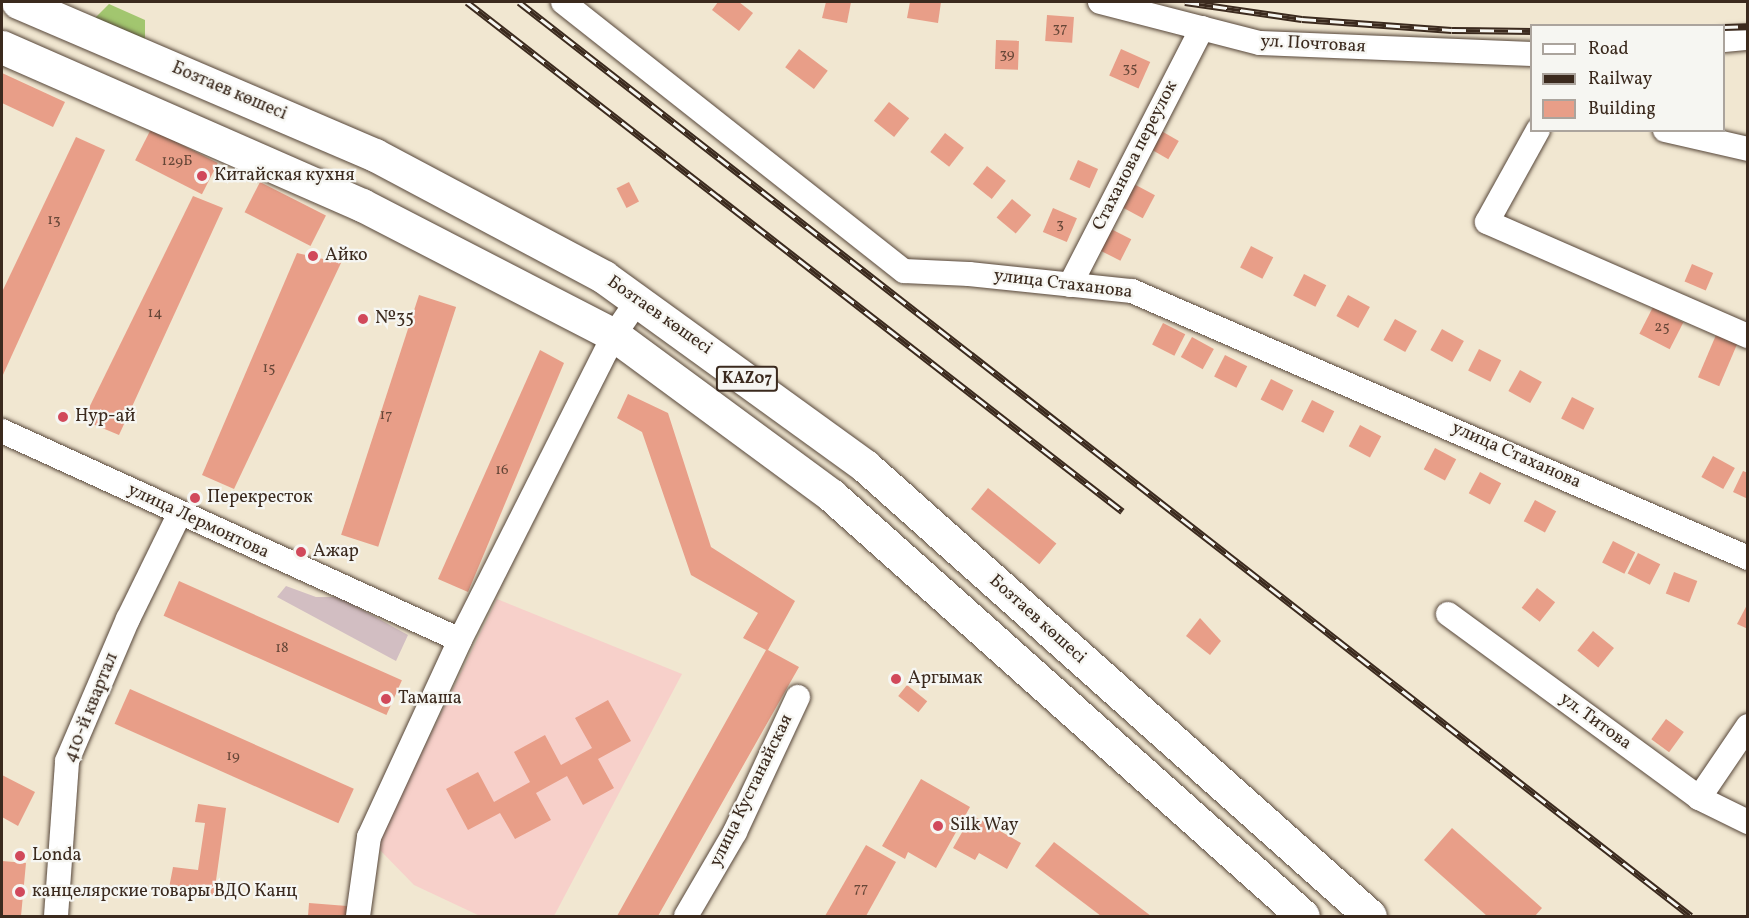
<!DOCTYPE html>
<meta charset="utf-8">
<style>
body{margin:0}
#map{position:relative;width:1749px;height:918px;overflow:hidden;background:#f1e7d1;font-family:Vollkorn,serif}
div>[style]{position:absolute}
.built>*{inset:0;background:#f7d0ca}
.industrial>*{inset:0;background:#d2bec2}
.green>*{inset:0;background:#a2c66f}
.building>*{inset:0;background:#e89e88;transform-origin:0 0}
.roads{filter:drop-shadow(0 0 2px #564639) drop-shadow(0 0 2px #564639)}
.minor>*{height:24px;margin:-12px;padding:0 12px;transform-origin:12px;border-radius:12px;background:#fff}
.highway>*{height:33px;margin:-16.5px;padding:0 16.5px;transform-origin:16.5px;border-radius:16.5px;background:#fff}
.rail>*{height:7px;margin-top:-3.5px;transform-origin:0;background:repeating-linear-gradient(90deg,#f6f6f2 0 14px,#3b2a1e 0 28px);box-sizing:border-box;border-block:2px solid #3b2a1e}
.dots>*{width:16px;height:16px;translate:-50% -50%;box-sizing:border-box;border:3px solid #f6f6f2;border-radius:50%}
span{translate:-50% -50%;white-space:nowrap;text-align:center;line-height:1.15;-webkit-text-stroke:4.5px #f6f6f2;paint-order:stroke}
.number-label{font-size:15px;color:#664738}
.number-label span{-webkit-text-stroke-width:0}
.shield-label span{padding:2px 4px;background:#f6f6f2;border:2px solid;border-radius:4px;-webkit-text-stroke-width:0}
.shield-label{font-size:16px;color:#3b2a1e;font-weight:700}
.street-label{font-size:18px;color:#3b2a1e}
.poi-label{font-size:18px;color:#3b2a1e}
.left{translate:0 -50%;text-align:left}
.frame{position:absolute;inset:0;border:3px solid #3b2a1e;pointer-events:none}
.legend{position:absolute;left:1530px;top:24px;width:195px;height:108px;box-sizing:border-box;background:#f6f6f2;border:2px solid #aba49d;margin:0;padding:8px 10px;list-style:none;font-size:18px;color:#3b2a1e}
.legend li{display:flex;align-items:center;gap:12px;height:30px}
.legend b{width:30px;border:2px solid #aba49d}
</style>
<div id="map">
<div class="built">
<i style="clip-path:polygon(497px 599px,682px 674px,554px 916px,480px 916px,414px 885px,376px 846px)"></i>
</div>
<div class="industrial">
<i style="clip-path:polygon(286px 586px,316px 597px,339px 597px,408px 635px,396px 661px,277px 597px)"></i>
</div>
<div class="green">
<i style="clip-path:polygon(109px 4px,145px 20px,145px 43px,90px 23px)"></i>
</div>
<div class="building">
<i style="clip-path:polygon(718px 2px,739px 2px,753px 13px,739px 31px,712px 10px)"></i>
<i style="clip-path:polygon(826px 2px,851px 2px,847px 23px,822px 18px)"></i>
<i style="clip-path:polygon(910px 2px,941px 2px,938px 23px,907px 18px)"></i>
<i style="left:1047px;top:15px;width:27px;height:26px;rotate:4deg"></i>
<i style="left:996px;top:40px;width:23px;height:29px;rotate:2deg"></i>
<i style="left:799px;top:49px;width:36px;height:23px;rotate:37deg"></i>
<i style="left:1121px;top:49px;width:32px;height:29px;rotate:24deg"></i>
<i style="clip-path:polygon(2px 73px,65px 102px,53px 127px,2px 103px)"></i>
<i style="left:889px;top:102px;width:26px;height:24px;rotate:39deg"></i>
<i style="left:151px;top:129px;width:75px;height:35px;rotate:27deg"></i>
<i style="left:1158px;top:129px;width:24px;height:21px;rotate:30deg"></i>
<i style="left:945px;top:133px;width:24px;height:24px;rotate:38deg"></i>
<i style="clip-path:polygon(76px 137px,105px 150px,2px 377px,2px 292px)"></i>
<i style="left:1078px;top:160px;width:22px;height:21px;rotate:24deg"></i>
<i style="left:987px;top:166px;width:24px;height:23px;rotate:38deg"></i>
<i style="left:260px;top:182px;width:74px;height:34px;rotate:27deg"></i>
<i style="left:629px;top:182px;width:22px;height:14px;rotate:63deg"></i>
<i style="left:1132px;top:183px;width:26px;height:26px;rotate:28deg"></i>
<i style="clip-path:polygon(193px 196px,223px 208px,119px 435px,83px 420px)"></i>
<i style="left:1012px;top:199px;width:25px;height:24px;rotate:40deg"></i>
<i style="left:1053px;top:208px;width:26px;height:26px;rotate:23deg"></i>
<i style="left:1109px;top:228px;width:25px;height:24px;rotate:27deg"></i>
<i style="left:1251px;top:246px;width:25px;height:24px;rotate:27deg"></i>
<i style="clip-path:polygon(297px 253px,341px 263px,234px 489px,202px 475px)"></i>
<i style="left:1692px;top:264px;width:23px;height:19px;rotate:23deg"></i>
<i style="left:1304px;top:274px;width:25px;height:24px;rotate:27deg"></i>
<i style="left:419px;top:295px;width:39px;height:252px;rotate:18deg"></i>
<i style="left:1348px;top:295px;width:25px;height:24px;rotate:29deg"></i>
<i style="left:1653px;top:307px;width:34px;height:30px;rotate:27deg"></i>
<i style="left:1395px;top:319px;width:25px;height:24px;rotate:29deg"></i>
<i style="left:1163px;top:323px;width:25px;height:24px;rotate:27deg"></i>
<i style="left:1442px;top:329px;width:25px;height:24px;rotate:29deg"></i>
<i style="left:1716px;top:335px;width:23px;height:46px;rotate:23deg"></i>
<i style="left:1192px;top:337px;width:25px;height:23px;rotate:29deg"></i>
<i style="left:1479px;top:349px;width:25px;height:24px;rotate:27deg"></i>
<i style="clip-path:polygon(540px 350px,564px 363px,468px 592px,438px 579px)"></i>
<i style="left:1225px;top:355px;width:25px;height:24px;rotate:27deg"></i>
<i style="left:1520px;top:370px;width:25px;height:24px;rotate:29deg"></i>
<i style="left:1271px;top:379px;width:25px;height:23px;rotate:27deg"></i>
<i style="clip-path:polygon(628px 394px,668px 413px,711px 547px,795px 601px,768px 650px,799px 667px,658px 916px,617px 916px,766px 650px,743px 638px,758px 613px,691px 575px,642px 432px,617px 418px)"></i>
<i style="left:1572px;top:397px;width:25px;height:24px;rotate:27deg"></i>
<i style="left:1312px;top:400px;width:25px;height:24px;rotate:27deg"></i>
<i style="left:1360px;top:425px;width:24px;height:24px;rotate:28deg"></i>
<i style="left:1435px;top:448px;width:24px;height:24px;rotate:28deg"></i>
<i style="left:1713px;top:456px;width:25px;height:24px;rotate:29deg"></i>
<i style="clip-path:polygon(1743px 471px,1748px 473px,1748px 499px,1733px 492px)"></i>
<i style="left:1480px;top:472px;width:24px;height:24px;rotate:28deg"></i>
<i style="left:988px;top:488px;width:88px;height:27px;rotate:39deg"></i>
<i style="left:1535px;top:500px;width:24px;height:24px;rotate:28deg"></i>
<i style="left:1613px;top:541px;width:25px;height:24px;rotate:27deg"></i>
<i style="left:1638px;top:553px;width:25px;height:23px;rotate:27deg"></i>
<i style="left:1674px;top:572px;width:25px;height:23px;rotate:21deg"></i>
<i style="left:179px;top:581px;width:244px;height:38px;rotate:24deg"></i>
<i style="left:1537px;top:588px;width:23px;height:25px;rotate:38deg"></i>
<i style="clip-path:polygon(1748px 603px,1748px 629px,1737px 624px)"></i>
<i style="clip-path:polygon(1200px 618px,1221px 641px,1210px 655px,1186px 636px)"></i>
<i style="left:1593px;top:631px;width:27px;height:25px;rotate:39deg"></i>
<i style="left:907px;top:685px;width:26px;height:14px;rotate:39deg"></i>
<i style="left:130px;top:689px;width:245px;height:38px;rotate:24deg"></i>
<i style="clip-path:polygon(608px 700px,631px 741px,598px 759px,614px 788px,583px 805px,567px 776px,536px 793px,551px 820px,515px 839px,500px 813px,468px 830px,446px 789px,478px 772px,494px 802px,530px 782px,514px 752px,545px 735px,561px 765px,592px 748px,575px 718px)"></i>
<i style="left:1666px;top:719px;width:22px;height:25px;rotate:36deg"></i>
<i style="clip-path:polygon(2px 775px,35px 792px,18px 826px,2px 817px)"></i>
<i style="clip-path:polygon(921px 779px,970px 807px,936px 868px,908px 852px,905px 859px,882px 846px)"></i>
<i style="clip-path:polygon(198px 804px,226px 808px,214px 895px,169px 888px,173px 867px,198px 870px,205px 823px,195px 822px)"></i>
<i style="clip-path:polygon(972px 815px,1021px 843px,1007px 869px,979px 853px,975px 860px,953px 848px)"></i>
<i style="clip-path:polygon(1452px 828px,1542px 908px,1535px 916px,1487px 916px,1424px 860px)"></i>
<i style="clip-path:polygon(1054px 842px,1151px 916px,1101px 916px,1035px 866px)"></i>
<i style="clip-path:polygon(866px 845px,896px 862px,866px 916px,825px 916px)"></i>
<i style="clip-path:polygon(2px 861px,26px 863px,21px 916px,2px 916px)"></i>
<i style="clip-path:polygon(309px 903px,347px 906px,347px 916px,308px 916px)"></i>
</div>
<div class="roads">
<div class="minor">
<i style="left:563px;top:2px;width:434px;rotate:38.3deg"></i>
<i style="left:904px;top:271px;width:65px;rotate:2.6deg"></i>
<i style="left:969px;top:274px;width:164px;rotate:6deg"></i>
<i style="left:1132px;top:291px;width:671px;rotate:23.43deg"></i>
<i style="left:1100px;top:2px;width:165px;rotate:14.4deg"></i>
<i style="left:1260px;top:43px;width:272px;rotate:2.3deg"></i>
<i style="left:1724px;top:40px;width:24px;rotate:-5deg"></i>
<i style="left:1538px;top:130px;width:105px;rotate:119deg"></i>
<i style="left:1487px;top:222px;width:285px;rotate:23.6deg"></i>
<i style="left:1665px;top:130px;width:85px;rotate:12.9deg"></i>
<i style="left:1070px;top:285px;width:289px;rotate:-62.8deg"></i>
<i style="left:2px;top:431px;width:503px;rotate:24.53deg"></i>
<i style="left:460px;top:640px;width:342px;rotate:-63.2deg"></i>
<i style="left:614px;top:335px;width:42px;rotate:-55.6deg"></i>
<i style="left:1448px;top:614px;width:311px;rotate:36.2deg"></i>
<i style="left:1699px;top:798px;width:55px;rotate:26.1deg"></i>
<i style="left:1699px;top:798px;width:87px;rotate:-55.8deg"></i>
<i style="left:56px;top:916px;width:155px;rotate:-85.9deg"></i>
<i style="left:67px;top:761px;width:155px;rotate:-66.8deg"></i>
<i style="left:128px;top:619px;width:118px;rotate:-63.9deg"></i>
<i style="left:358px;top:916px;width:80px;rotate:-82.1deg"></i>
<i style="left:369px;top:837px;width:217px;rotate:-65.2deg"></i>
<i style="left:686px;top:916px;width:97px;rotate:-59.7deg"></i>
<i style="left:735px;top:832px;width:149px;rotate:-65deg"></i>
</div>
<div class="highway">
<i style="left:18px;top:2px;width:388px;rotate:23.2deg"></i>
<i style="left:375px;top:155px;width:259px;rotate:28deg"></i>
<i style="left:604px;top:277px;width:322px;rotate:35.9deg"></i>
<i style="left:865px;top:466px;width:676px;rotate:41.7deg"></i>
<i style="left:2px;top:47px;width:393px;rotate:23.7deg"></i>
<i style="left:362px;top:205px;width:284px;rotate:27.3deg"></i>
<i style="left:614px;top:335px;width:270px;rotate:36.4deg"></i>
<i style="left:831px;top:495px;width:632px;rotate:41.73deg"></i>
</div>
</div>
<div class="rail">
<i style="left:467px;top:2px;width:830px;rotate:37.85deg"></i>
<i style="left:519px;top:2px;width:1486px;rotate:37.95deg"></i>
<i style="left:1185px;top:2px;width:118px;rotate:8.3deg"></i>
<i style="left:1302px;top:19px;width:150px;rotate:4.2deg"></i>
<i style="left:1452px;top:30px;width:80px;rotate:0.7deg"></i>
<i style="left:1724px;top:27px;width:24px;rotate:-2deg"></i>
</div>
<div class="dots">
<i style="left:202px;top:176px;background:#d1495b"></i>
<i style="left:313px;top:256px;background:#d1495b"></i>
<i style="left:363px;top:319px;background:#d1495b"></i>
<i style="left:63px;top:417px;background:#d1495b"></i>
<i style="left:195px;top:498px;background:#d1495b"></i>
<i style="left:301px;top:552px;background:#d1495b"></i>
<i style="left:896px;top:679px;background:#d1495b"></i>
<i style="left:386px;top:699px;background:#d1495b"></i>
<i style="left:938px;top:826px;background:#d1495b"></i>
<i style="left:20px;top:856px;background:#d1495b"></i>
<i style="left:20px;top:892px;background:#d1495b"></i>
</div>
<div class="number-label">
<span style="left:1060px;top:29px">37</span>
<span style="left:1007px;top:55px">39</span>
<span style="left:1130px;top:69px">35</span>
<span style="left:177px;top:162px">129Б</span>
<span style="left:54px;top:221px">13</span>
<span style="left:1060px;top:225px">3</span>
<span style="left:155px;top:314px">14</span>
<span style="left:1662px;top:328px">25</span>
<span style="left:269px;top:369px">15</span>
<span style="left:386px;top:416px">17</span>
<span style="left:502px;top:471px">16</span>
<span style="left:282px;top:649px">18</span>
<span style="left:233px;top:757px">19</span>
<span style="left:861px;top:889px">77</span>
</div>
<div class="shield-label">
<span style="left:747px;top:379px">KAZ07</span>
</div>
<div class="street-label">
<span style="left:1313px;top:45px;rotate:3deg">ул. Почтовая</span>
<span style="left:229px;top:92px;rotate:23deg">Бозтаев көшесі</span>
<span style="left:1136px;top:156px;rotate:-63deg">Стаханова переулок</span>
<span style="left:1063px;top:285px;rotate:7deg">улица Стаханова</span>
<span style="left:659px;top:316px;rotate:35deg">Бозтаев көшесі</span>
<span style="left:1516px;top:456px;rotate:24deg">улица Стаханова</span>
<span style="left:198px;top:522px;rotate:25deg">улица Лермонтова</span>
<span style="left:1037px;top:620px;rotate:42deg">Бозтаев көшесі</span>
<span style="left:92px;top:708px;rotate:-68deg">410-й квартал</span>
<span style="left:1595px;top:722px;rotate:36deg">ул. Титова</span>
<span style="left:752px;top:791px;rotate:-64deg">улица Кустанайская</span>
</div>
<div class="poi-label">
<span class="left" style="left:214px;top:176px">Китайская кухня</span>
<span class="left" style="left:325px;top:256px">Айко</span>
<span class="left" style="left:375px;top:319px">№35</span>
<span class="left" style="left:75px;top:417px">Нур-ай</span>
<span class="left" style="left:207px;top:498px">Перекресток</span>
<span class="left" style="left:313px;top:552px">Ажар</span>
<span class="left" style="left:908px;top:679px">Аргымак</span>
<span class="left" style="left:398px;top:699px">Тамаша</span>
<span class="left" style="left:950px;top:826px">Silk Way</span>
<span class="left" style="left:32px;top:856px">Londa</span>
<span class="left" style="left:32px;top:892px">канцелярские товары ВДО Канц</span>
</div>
<div class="frame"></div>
<ul class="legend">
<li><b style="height:8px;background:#fff"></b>Road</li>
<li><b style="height:8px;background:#3b2a1e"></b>Railway</li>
<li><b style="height:16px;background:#e89e88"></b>Building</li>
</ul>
</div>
